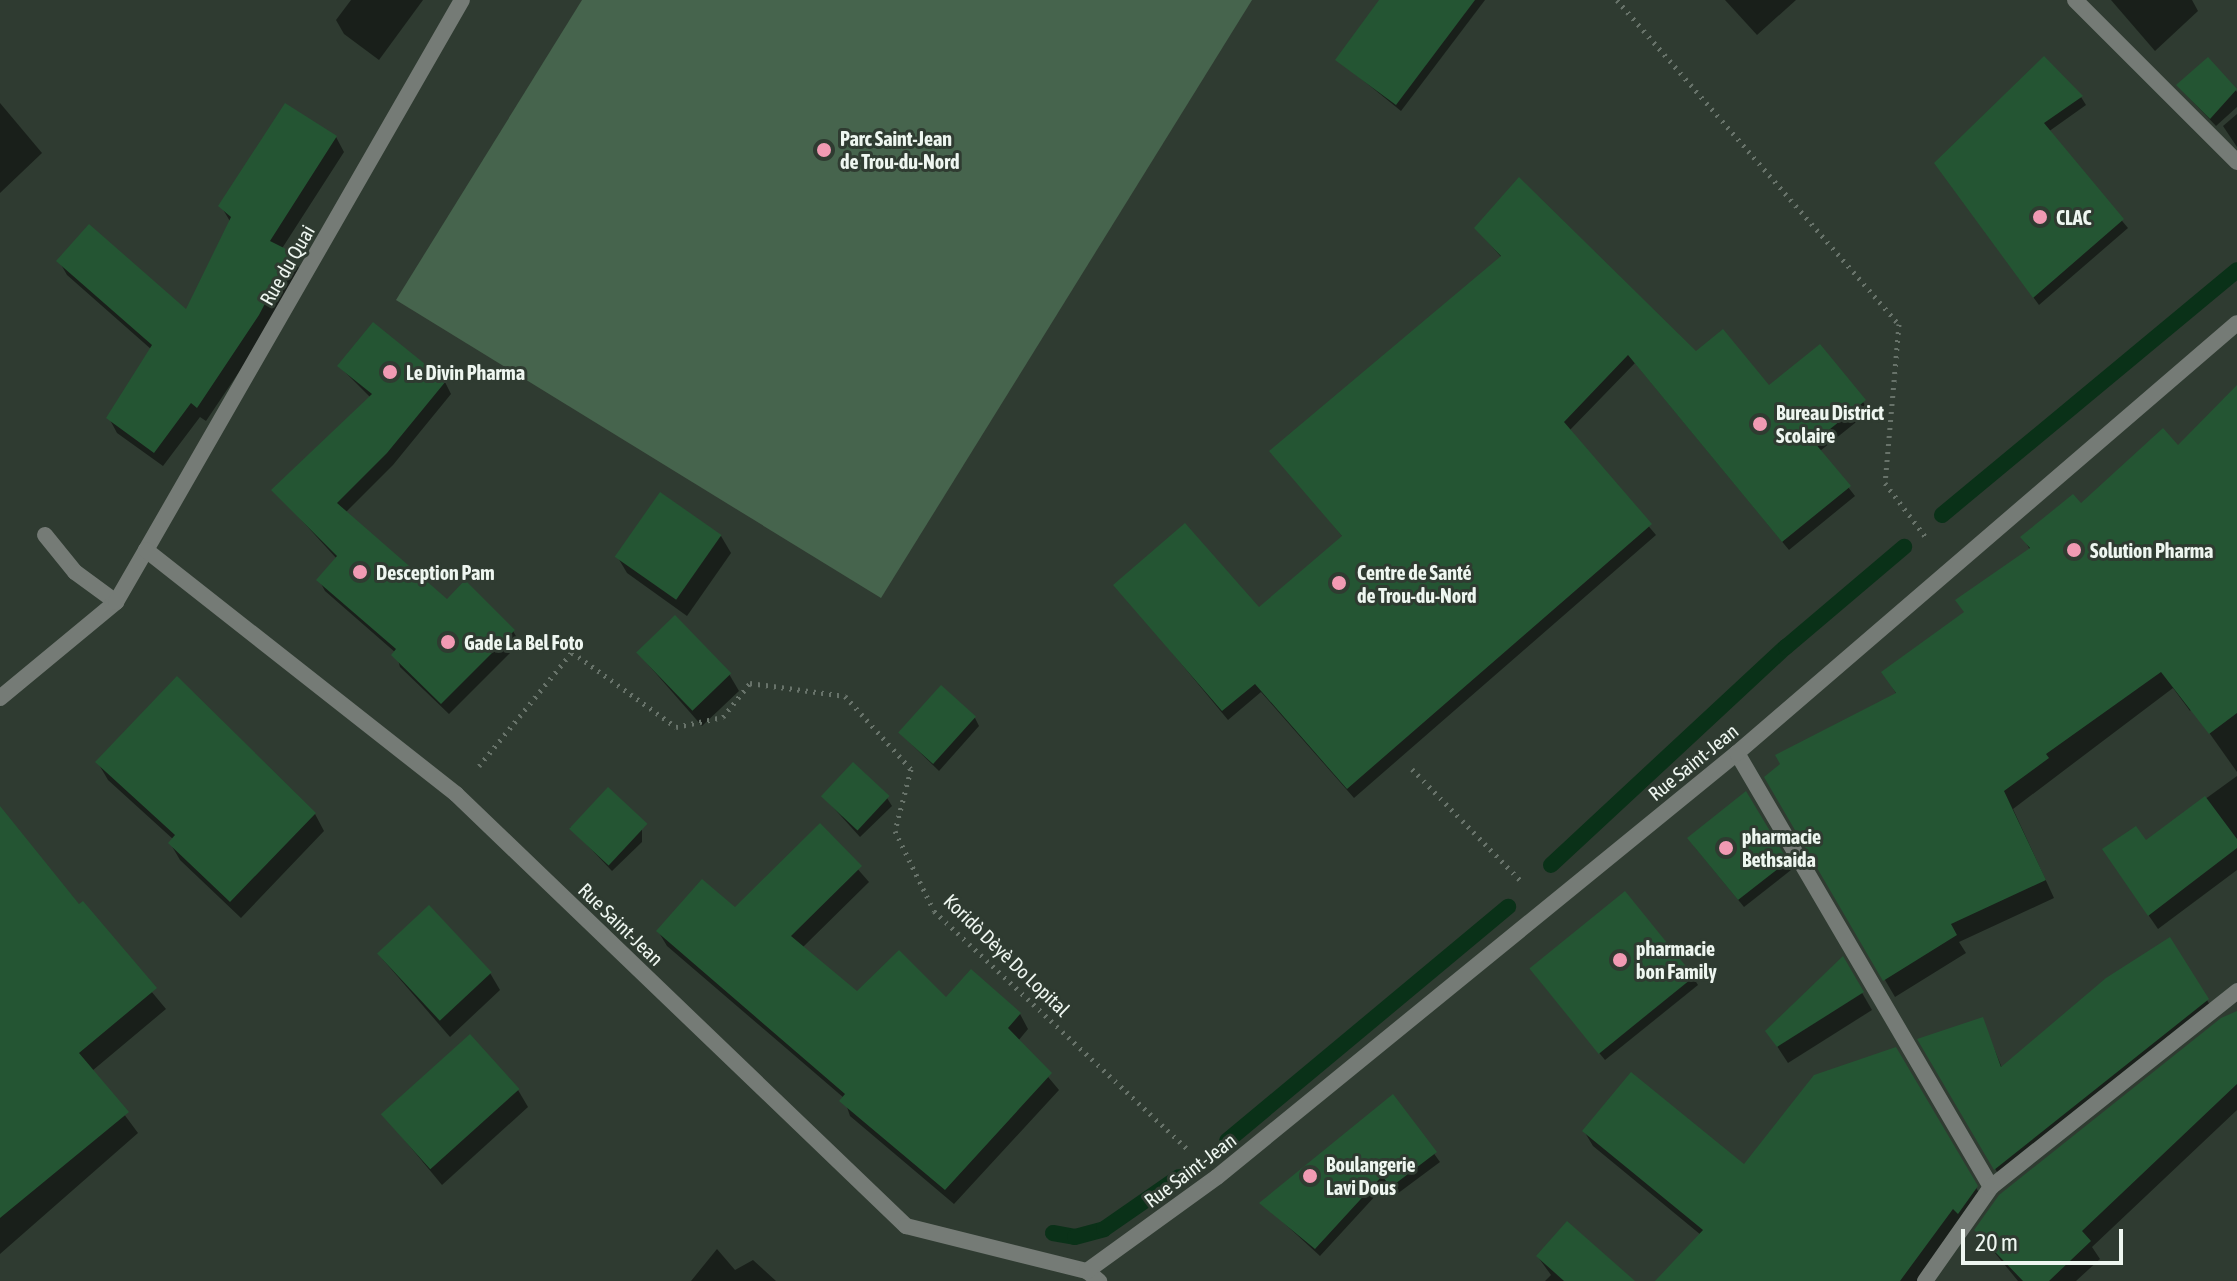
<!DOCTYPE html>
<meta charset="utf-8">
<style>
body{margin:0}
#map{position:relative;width:2237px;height:1281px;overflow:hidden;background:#2f3b31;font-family:"Asap Condensed",sans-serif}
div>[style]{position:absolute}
.green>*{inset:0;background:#46644d}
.shadow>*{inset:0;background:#0007}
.stream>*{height:16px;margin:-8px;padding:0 8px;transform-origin:8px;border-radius:8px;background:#0a3118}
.building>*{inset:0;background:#245533;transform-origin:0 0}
.path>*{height:5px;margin-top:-2.5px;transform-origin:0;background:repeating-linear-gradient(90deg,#68736a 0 2px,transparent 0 8px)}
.service>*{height:16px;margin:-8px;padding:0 8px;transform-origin:8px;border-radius:8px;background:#757b76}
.minor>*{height:16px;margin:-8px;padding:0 8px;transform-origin:8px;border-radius:8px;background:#757b76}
.tertiary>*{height:16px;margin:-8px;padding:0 8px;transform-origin:8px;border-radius:8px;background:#757b76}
.dots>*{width:22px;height:22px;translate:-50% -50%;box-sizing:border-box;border:4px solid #2f3b31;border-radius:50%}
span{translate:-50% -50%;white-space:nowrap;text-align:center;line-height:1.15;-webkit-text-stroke:6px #2f3b31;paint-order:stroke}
.poi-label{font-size:20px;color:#eef6f0;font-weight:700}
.left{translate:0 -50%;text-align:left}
.street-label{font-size:20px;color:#eef6f0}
.scale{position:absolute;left:1961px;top:1229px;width:162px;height:36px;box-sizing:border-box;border:4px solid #eef6f0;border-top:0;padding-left:10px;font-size:24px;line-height:28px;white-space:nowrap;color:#eef6f0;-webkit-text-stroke:6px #2f3b31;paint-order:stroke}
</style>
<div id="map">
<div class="green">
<i style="clip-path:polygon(582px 0,1252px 0,881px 598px,396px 300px)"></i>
</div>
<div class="shadow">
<i style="clip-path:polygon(351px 0,423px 0,379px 60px,344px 34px,336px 20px)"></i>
<i style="clip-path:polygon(1381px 0,1485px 0,1401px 111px,1338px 60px)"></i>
<i style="clip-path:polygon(1725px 0,1796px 0,1757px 35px)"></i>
<i style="clip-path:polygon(2111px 0,2192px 0,2198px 11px,2155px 51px)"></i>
<i style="clip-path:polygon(2208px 60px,2237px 92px,2237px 107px,2216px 126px,2178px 86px)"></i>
<i style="clip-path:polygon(2081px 97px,2086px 105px,2048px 132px,2128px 228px,2039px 305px,1941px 171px)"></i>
<i style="clip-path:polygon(0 103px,42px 153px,0 193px)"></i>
<i style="clip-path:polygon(2237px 114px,2237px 147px,2223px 126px)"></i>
<i style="clip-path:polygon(336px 137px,344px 152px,281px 250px,299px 268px,266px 332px,206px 421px,200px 417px,163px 466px,117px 433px,109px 418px,152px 350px,67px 275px,59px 261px,187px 312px,231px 223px,221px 206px)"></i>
<i style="clip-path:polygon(1476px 228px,1696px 354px,1769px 388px,1819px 347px,1870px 411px,1820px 451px,1855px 496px,1789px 550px,1635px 363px,1569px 431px,1656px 535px,1354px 798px,1261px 692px,1228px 720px,1116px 585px,1259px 610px,1343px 537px,1272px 451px,1502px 258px)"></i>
<i style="clip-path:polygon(339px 366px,445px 382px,451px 394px,393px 465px,345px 513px,447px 602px,513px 631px,520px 643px,449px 714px,400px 667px,396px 653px,325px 591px,319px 580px,337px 559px,274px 490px,371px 398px)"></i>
<i style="clip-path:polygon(2237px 388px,2237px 658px,2190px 711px,2173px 688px,2013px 809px,2054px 898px,1959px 942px,1966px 953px,1895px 997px,1766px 778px,1897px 695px,1883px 672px,1965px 613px,2030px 550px,2023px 537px,2178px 447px)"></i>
<i style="clip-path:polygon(721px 536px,731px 553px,687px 616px,627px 573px,617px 556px)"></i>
<i style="clip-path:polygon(638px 653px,729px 674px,739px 691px,702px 726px)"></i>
<i style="clip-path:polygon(2237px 689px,2237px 772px,2198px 717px)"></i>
<i style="clip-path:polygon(975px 718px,979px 726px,939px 771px,900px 733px)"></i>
<i style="clip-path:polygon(98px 763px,315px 814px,324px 831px,241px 918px,180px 860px,170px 843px,174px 840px,108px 780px)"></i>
<i style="clip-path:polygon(2237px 776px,2237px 870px,2158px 929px,2114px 865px)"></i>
<i style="clip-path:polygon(1746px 794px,1791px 870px,1744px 907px,1694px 846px)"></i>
<i style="clip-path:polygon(822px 795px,887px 798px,892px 806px,860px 837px)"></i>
<i style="clip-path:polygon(0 810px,166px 1009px,92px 1071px,138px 1133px,0 1254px)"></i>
<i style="clip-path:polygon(642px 826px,642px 842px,612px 871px,570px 827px)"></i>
<i style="clip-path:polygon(820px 826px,869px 882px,802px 948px,857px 994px,1020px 1014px,1028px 1029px,1018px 1041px,1059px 1090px,954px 1204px,850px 1116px,844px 1098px,667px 946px,658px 931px,735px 910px)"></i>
<i style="clip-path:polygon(379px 955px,490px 973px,500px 990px,450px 1037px)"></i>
<i style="clip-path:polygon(1843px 960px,1872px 1010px,1788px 1063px,1767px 1031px)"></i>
<i style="clip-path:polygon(1536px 976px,1693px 977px,1698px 985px,1605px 1060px)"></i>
<i style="clip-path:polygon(2207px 1000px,2216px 1016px,2004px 1184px,1920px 1040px,1982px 1019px,2002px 1068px)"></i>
<i style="clip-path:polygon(2237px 1012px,2237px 1110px,2092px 1247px,2100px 1259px,2076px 1281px,2018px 1281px,1976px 1230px)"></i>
<i style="clip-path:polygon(1895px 1049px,1985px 1203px,1919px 1281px,1658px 1281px,1701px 1235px,1593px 1146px,1584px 1131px,1745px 1167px)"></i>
<i style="clip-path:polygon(518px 1090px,528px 1107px,442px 1185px,383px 1114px)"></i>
<i style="clip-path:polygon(1393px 1097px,1440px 1162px,1397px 1194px,1388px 1182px,1320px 1256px,1262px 1203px)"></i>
<i style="clip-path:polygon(717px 1249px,735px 1270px,753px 1260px,776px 1281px,691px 1281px)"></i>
<i style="clip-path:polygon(1538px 1257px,1632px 1281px,1545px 1281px,1551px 1275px)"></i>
</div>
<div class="stream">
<i style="left:1942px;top:515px;width:383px;rotate:-39.7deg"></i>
<i style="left:1551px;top:865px;width:321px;rotate:-42.9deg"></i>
<i style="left:1786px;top:647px;width:155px;rotate:-40.3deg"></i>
<i style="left:1227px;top:1141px;width:366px;rotate:-39.8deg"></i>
<i style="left:1053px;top:1233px;width:22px;rotate:10deg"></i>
<i style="left:1075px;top:1237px;width:30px;rotate:-15deg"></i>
<i style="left:1104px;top:1229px;width:91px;rotate:-34.7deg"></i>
</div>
<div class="building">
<i style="clip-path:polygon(1379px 0,1475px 0,1396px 105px,1335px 60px)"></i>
<i style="clip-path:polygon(2044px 56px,2083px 96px,2044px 123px,2124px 219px,2033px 298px,1934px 163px)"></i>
<i style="clip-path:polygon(2208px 57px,2237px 89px,2210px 119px,2176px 85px)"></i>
<i style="clip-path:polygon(285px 103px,337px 136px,270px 241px,292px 252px,259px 315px,197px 408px,191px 403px,154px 453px,106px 418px,152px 345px,56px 261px,89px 224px,186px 309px,231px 217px,218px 206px)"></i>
<i style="clip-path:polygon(1519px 177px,1696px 351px,1723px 329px,1769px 385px,1820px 344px,1866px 400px,1814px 442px,1851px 486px,1782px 542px,1628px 355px,1564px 422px,1652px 524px,1347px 789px,1255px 684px,1222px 711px,1113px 585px,1185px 523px,1259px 607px,1342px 536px,1269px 451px,1501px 256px,1474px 228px)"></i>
<i style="clip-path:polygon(373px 322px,446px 381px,387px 453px,337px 503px,447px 599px,465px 580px,515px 630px,441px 704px,391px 655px,396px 649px,316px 580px,337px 556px,271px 490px,372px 394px,337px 366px)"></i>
<i style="clip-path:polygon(2237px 385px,2237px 713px,2209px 734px,2161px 672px,2046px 754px,2049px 758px,2004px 791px,2046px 880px,1951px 924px,1957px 935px,1883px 981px,1764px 777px,1780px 764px,1775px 755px,1896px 693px,1881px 672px,1964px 612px,1955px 600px,2030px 548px,2020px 537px,2073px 494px,2081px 503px,2163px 428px,2178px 445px)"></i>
<i style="left:660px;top:492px;width:75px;height:79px;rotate:35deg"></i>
<i style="left:675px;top:615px;width:81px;height:54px;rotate:46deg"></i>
<i style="clip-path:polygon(177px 676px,316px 813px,230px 902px,168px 843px,175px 835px,95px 762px)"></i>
<i style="left:941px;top:685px;width:47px;height:64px;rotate:42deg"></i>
<i style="left:853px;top:762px;width:50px;height:47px;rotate:43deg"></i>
<i style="left:608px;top:787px;width:54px;height:57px;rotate:43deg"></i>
<i style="clip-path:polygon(1746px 791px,1788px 861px,1738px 900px,1687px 838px)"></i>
<i style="clip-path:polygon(2205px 796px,2237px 839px,2237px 848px,2148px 916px,2102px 849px,2136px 826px,2146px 840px)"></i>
<i style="clip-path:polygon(0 806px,79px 904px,83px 901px,157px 988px,79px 1053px,129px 1112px,0 1218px)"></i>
<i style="clip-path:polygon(820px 823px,862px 866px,791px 936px,857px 991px,899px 950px,946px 997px,971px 969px,1021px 1013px,1008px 1028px,1052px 1073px,945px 1190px,839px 1101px,845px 1094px,656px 931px,702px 879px,735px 907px)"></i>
<i style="left:1625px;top:891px;width:110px;height:123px;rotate:51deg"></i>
<i style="left:429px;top:905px;width:92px;height:71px;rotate:47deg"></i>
<i style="clip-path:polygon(2170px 937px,2209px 999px,1994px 1170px,1917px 1039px,1983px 1017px,2001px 1067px,2106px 978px)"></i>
<i style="clip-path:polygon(1843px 956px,1864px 992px,1777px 1047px,1765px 1031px)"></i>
<i style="clip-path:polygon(2237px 1011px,2237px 1084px,2082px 1231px,2091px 1241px,2049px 1281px,2023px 1281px,1974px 1230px,1999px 1195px,2221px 1018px)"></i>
<i style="left:470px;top:1034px;width:74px;height:120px;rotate:48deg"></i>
<i style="clip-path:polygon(1896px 1047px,1978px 1186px,1958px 1214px,1953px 1209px,1900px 1281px,1655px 1281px,1703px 1230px,1582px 1131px,1631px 1072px,1744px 1164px,1814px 1075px)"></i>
<i style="clip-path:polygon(1393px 1094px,1437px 1152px,1391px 1187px,1382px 1176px,1315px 1249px,1259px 1203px)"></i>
<i style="clip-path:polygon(1567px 1221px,1635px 1281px,1564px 1281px,1536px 1256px)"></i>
</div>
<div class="path">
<i style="left:1617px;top:0;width:430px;rotate:49deg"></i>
<i style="left:1899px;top:324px;width:160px;rotate:95deg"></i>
<i style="left:1885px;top:483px;width:71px;rotate:53deg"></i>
<i style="left:479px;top:766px;width:147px;rotate:-50.8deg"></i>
<i style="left:572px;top:652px;width:128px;rotate:35.8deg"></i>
<i style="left:676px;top:727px;width:48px;rotate:-12deg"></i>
<i style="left:723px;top:717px;width:43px;rotate:-51.5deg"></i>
<i style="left:750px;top:683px;width:96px;rotate:7.8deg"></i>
<i style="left:845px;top:696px;width:98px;rotate:47.9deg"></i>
<i style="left:911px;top:769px;width:64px;rotate:104.5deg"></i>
<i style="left:895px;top:831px;width:89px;rotate:64deg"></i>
<i style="left:934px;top:911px;width:351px;rotate:43.2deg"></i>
<i style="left:1412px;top:769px;width:156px;rotate:45.8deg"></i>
</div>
<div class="service">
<i style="left:45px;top:535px;width:48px;rotate:51deg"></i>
<i style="left:75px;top:572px;width:51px;rotate:36.2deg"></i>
</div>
<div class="minor">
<i style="left:2075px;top:0;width:229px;rotate:45deg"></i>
<i style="left:146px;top:550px;width:634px;rotate:-60.12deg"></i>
<i style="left:1737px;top:753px;width:503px;rotate:59.66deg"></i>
<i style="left:1087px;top:1271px;width:16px;rotate:40deg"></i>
<i style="left:1925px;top:1281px;width:115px;rotate:-54.9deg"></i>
<i style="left:1991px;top:1187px;width:315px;rotate:-38.5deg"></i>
</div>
<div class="tertiary">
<i style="left:0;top:698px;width:151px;rotate:-39.6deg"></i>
<i style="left:116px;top:602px;width:60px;rotate:-60deg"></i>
<i style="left:146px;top:550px;width:395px;rotate:38.2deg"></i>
<i style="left:456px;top:794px;width:624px;rotate:43.83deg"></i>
<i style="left:906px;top:1226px;width:187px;rotate:14deg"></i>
<i style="left:1087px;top:1271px;width:160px;rotate:-35.9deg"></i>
<i style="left:1217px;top:1177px;width:671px;rotate:-39.19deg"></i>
<i style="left:1737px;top:753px;width:659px;rotate:-40.7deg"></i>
</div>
<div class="dots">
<i style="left:824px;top:150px;background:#f19ab3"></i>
<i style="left:2040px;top:217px;background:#f19ab3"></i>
<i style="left:390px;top:372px;background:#f19ab3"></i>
<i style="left:1760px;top:424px;background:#f19ab3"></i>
<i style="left:2074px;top:550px;background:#f19ab3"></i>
<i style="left:360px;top:572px;background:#f19ab3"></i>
<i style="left:1339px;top:583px;background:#f19ab3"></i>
<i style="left:448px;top:642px;background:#f19ab3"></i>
<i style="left:1726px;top:848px;background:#f19ab3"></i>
<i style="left:1620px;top:960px;background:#f19ab3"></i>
<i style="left:1310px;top:1176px;background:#f19ab3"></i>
</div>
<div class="poi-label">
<span class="left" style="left:840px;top:150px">Parc Saint-Jean<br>de Trou-du-Nord</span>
<span class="left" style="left:2056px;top:217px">CLAC</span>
<span class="left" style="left:406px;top:372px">Le Divin Pharma</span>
<span class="left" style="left:1776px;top:424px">Bureau District<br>Scolaire</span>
<span class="left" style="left:2090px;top:550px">Solution Pharma</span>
<span class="left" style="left:376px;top:572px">Desception Pam</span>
<span class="left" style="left:1357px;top:584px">Centre de Santé<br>de Trou-du-Nord</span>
<span class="left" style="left:464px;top:642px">Gade La Bel Foto</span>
<span class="left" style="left:1742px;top:848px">pharmacie<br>Bethsaida</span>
<span class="left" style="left:1636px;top:960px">pharmacie<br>bon Family</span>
<span class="left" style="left:1326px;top:1176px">Boulangerie<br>Lavi Dous</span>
</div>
<div class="street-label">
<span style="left:287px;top:265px;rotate:-60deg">Rue du Quai</span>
<span style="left:1693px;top:762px;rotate:-39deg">Rue Saint-Jean</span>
<span style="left:621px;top:924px;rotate:44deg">Rue Saint-Jean</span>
<span style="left:1007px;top:955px;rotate:44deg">Koridò Dèyè Do Lopital</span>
<span style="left:1190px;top:1170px;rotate:-37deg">Rue Saint-Jean</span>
</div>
<div class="scale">20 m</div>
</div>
